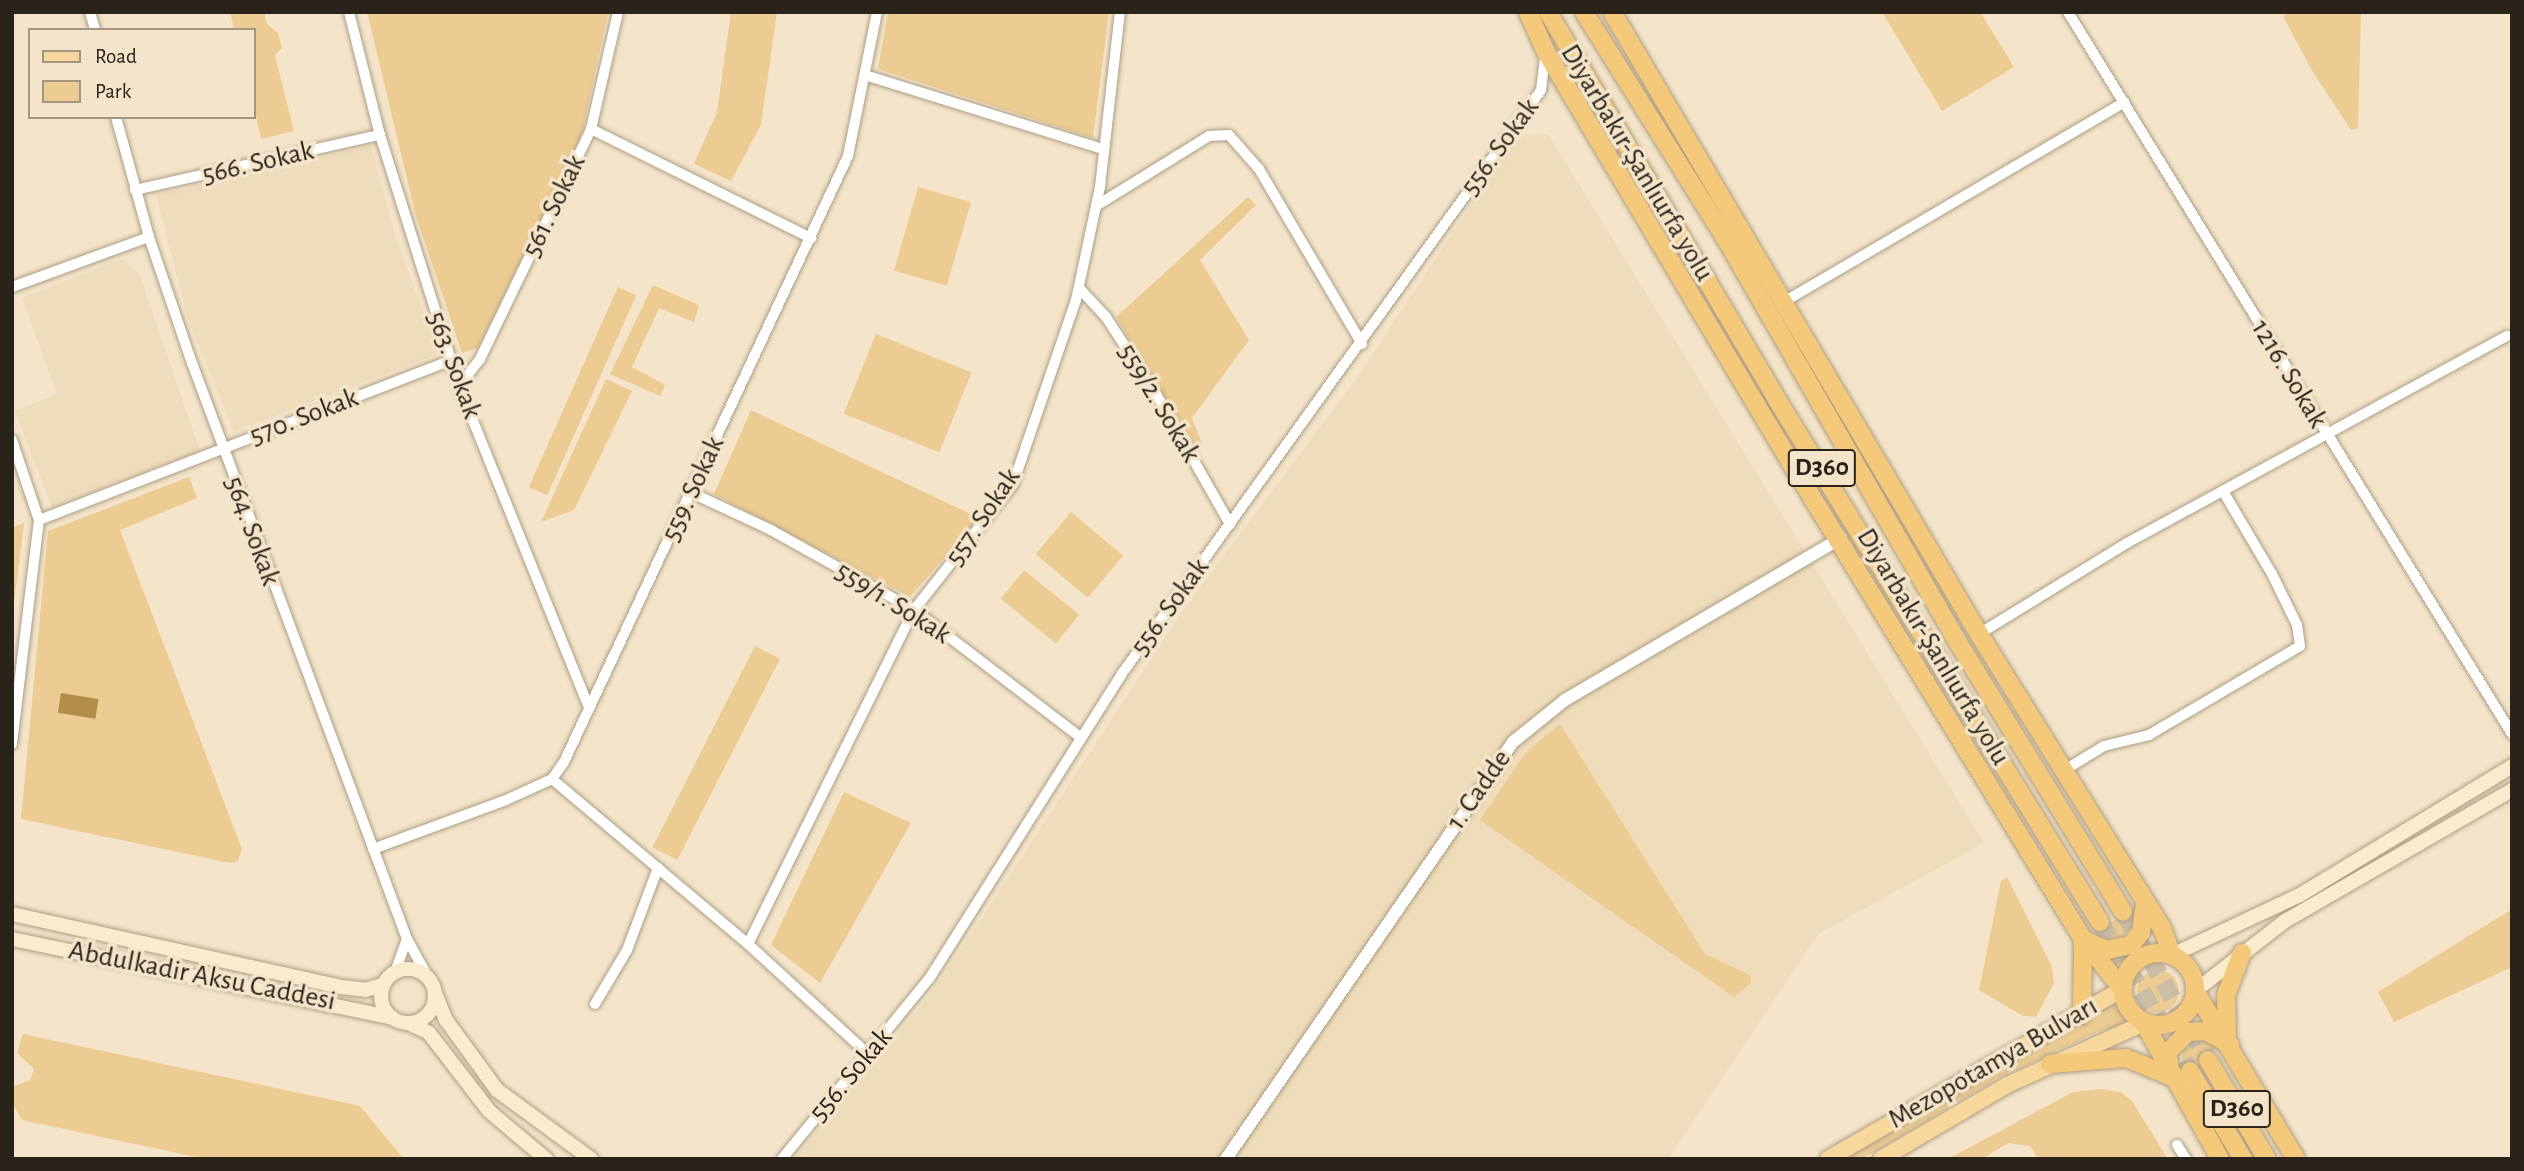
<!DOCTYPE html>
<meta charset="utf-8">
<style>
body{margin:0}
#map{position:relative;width:2524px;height:1171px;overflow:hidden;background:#f4e5ca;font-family:"Alegreya Sans",sans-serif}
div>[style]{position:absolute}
.built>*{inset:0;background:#efdcba}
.green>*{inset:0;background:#eccc92;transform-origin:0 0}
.round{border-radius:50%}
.water>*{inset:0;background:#b38e4a;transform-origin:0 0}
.trunk-tunnel>*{height:18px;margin-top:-9px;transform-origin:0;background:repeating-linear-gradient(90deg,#cbbea7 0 18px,transparent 0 27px)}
.roads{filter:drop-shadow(0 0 2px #ad9e85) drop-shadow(0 0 2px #ad9e85)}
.minor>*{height:10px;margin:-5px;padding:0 5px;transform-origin:5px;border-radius:5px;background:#fff}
.tertiary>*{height:12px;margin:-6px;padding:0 6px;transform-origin:6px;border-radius:6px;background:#fff}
.secondary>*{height:14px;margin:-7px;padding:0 7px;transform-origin:7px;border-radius:7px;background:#fbebcd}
.secondary>.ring{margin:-7px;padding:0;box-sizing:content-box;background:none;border:14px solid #fbebcd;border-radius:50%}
.primary>*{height:16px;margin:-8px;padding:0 8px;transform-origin:8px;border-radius:8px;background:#f7d79b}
.trunk>*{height:18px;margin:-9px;padding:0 9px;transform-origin:9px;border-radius:9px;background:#f4ca7a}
.trunk>.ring{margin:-9px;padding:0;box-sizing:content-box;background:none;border:18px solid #f4ca7a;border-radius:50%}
span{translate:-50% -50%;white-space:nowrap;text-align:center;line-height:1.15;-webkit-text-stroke:7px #f4e5ca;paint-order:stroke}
.shield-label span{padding:2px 5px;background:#f4e5ca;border:2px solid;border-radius:5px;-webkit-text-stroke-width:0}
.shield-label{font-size:26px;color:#292319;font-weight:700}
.street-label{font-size:28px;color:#292319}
.frame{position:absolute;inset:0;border:14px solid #292319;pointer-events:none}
.legend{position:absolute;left:28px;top:28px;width:228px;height:91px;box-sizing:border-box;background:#f4e5ca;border:2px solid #a39783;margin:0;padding:9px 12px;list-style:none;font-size:21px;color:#292319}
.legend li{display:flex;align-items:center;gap:14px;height:35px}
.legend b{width:35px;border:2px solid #a39783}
</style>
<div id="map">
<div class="built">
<i style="clip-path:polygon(1548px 134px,1984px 843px,1818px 934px,1668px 1159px,794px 1159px,935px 989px,1182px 612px,1354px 382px,1517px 136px)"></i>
<i style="clip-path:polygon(371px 146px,396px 238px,439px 354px,234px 431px,188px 319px,156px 195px)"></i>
<i style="clip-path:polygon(121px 259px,139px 273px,200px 451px,52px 507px,15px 411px,57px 394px,22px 298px)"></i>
</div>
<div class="green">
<i style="clip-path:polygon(230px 12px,264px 12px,267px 24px,278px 33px,282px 48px,275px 55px,294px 131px,261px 139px,254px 108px,254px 30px,234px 30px)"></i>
<i style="clip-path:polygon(367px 12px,608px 12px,582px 134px,478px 348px,462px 353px,416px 216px)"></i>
<i style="clip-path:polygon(731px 12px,777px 12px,761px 125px,731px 181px,694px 164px,717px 112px)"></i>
<i style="clip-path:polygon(888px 12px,1109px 12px,1093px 138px,878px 69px)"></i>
<i style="clip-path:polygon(1882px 12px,1980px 12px,2014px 67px,1942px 111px)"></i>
<i style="clip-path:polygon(2289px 12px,2361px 12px,2358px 128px,2351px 130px,2311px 69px,2283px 16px)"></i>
<i style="left:918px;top:187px;width:55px;height:87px;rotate:16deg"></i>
<i style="clip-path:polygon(1248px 197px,1256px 205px,1200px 260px,1249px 340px,1192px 418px,1203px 446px,1198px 452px,1116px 317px)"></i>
<i style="clip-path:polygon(653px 285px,699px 305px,694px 322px,659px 308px,632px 367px,665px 385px,660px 396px,610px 374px)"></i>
<i style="left:618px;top:287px;width:20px;height:219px;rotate:24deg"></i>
<i style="left:876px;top:334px;width:103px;height:86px;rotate:22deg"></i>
<i style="clip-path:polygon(606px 379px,632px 391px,574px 510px,541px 522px)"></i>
<i style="clip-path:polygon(751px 410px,979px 518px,910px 597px,714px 494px)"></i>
<i style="clip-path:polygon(189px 477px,197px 498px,120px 530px,242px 849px,238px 861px,230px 863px,21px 819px,48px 531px)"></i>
<i style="left:1071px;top:512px;width:68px;height:55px;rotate:40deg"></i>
<i style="clip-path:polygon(24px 523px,12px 620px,12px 528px)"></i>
<i style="left:1024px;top:570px;width:71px;height:37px;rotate:39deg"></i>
<i style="left:755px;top:646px;width:28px;height:226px;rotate:27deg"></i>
<i style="clip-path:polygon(1560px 724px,1705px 954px,1750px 975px,1751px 983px,1734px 997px,1480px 820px,1525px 753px)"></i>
<i style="clip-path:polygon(844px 792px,911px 823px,820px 983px,771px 945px)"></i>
<i style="clip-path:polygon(2007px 877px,2052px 967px,2054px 983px,2036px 1017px,2023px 1016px,1979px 990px,2001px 881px)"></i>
<i style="clip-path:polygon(2133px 909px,2134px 924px,2124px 936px,2108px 940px,2095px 933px)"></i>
<i style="clip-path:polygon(2512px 909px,2512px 967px,2394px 1022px,2378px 992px)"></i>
<i class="round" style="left:2137px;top:970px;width:42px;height:42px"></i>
<i style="clip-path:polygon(2116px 1001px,2129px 1025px,2102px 1030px,2000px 1077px,1862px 1159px,1843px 1159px)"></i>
<i style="clip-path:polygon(23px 1034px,360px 1106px,404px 1159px,205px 1159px,22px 1120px,12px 1103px,14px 1086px,30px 1080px,34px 1069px,17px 1053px)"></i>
<i style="clip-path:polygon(2205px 1039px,2218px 1048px,2181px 1071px,2183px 1050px)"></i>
<i style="clip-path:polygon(2098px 1089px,2121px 1092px,2132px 1101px,2168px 1159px,2038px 1159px,2030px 1146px,2008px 1143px,1982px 1159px,1948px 1159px,2073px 1092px)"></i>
</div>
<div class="water">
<i style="left:61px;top:693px;width:38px;height:20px;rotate:9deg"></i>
</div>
<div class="trunk-tunnel">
<i style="left:2123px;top:912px;width:171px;rotate:60.1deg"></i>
<i style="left:2100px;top:922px;width:174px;rotate:58.9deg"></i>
</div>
<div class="roads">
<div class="minor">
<i style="left:90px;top:12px;width:19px;rotate:74deg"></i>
<i style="left:349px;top:12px;width:127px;rotate:75.9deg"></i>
<i style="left:380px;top:135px;width:263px;rotate:72.5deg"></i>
<i style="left:459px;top:386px;width:347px;rotate:68deg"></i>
<i style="left:2068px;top:12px;width:848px;rotate:58.41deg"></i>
<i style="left:868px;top:76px;width:245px;rotate:17.3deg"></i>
<i style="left:116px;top:117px;width:124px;rotate:74.6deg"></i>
<i style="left:149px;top:237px;width:133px;rotate:71.2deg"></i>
<i style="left:192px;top:363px;width:615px;rotate:69.53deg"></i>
<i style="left:591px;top:129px;width:246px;rotate:26.4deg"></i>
<i style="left:135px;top:190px;width:251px;rotate:-12.7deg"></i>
<i style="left:1096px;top:206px;width:133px;rotate:-31.8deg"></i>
<i style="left:1209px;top:136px;width:20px;rotate:-3deg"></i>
<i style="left:1229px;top:135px;width:45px;rotate:48.6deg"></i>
<i style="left:1259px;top:169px;width:203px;rotate:59.5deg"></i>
<i style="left:12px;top:287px;width:146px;rotate:-20.1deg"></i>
<i style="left:1079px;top:288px;width:40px;rotate:47deg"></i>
<i style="left:1106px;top:317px;width:92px;rotate:57deg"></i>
<i style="left:1156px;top:394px;width:150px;rotate:60.4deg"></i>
<i style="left:1782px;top:303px;width:397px;rotate:-30.4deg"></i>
<i style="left:459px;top:386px;width:34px;rotate:-52deg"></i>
<i style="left:480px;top:359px;width:255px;rotate:-64.2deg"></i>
<i style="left:591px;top:129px;width:120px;rotate:-77deg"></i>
<i style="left:12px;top:440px;width:84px;rotate:71.4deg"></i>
<i style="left:39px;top:520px;width:226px;rotate:96.9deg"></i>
<i style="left:692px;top:493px;width:87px;rotate:25.1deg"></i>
<i style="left:771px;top:530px;width:164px;rotate:29.2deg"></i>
<i style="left:914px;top:610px;width:209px;rotate:37.4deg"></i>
<i style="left:39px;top:520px;width:442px;rotate:-21.2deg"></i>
<i style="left:1979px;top:634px;width:174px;rotate:-31.6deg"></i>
<i style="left:2127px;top:543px;width:433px;rotate:-28.6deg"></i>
<i style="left:2063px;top:771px;width:48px;rotate:-31.4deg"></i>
<i style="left:2104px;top:746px;width:46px;rotate:-13.7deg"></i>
<i style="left:2149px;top:735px;width:175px;rotate:-30.5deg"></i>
<i style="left:2300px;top:646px;width:21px;rotate:-98deg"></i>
<i style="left:2297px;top:625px;width:57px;rotate:-116.1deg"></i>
<i style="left:2272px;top:574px;width:96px;rotate:-120.6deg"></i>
<i style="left:552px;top:779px;width:256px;rotate:40.1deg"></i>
<i style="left:748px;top:944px;width:163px;rotate:42.5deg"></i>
<i style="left:373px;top:849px;width:142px;rotate:-20.2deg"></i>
<i style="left:506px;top:800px;width:51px;rotate:-24.5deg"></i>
<i style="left:552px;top:779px;width:21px;rotate:-55deg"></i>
<i style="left:564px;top:762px;width:669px;rotate:-64.89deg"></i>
<i style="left:848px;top:156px;width:147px;rotate:-78.6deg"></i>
<i style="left:748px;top:944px;width:373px;rotate:-63.6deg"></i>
<i style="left:914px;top:610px;width:160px;rotate:-51.8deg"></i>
<i style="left:1013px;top:484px;width:194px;rotate:-71.1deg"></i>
<i style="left:1076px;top:300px;width:116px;rotate:-78deg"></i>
<i style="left:1100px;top:187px;width:176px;rotate:-83.5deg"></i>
<i style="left:395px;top:972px;width:35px;rotate:-70deg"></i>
<i style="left:407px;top:939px;width:43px;rotate:61.1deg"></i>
<i style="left:595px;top:1004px;width:63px;rotate:-59.3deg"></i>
<i style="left:627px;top:950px;width:88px;rotate:-69.3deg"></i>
<i style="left:2177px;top:1145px;width:17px;rotate:57deg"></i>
<i style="left:782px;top:1159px;width:232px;rotate:-50.8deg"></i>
<i style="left:929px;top:979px;width:360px;rotate:-57.7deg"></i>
<i style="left:1121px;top:675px;width:720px;rotate:-54.32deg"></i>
<i style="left:1541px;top:90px;width:34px;rotate:-83deg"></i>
</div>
<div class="tertiary">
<i style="left:1226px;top:1159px;width:506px;rotate:-55.46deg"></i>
<i style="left:1513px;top:742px;width:67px;rotate:-38.9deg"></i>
<i style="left:1565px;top:700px;width:320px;rotate:-30.4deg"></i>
</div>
<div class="secondary">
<i style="left:12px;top:914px;width:338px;rotate:12.5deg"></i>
<i style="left:342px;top:987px;width:23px;rotate:7deg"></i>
<i style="left:365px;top:990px;width:19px;rotate:-16deg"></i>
<i style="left:12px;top:939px;width:388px;rotate:11.7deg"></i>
<i style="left:2172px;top:955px;width:141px;rotate:-25.1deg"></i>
<i style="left:2300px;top:895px;width:248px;rotate:-31.3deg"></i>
<i class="ring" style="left:381px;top:969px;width:40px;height:40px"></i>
<i style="left:2195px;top:991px;width:114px;rotate:-37.9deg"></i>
<i style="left:2285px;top:921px;width:262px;rotate:-30deg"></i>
<i style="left:435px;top:993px;width:29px;rotate:68deg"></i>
<i style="left:446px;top:1020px;width:87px;rotate:53.9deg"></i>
<i style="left:497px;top:1090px;width:117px;rotate:36.3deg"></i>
<i style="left:408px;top:1023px;width:23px;rotate:25deg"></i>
<i style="left:429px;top:1033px;width:98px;rotate:52.4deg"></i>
<i style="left:489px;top:1111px;width:75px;rotate:40.1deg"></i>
</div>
<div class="primary">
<i style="left:1828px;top:1159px;width:340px;rotate:-30deg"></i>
<i style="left:1881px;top:1159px;width:146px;rotate:-30.4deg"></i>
<i style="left:2007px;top:1085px;width:150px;rotate:-24.3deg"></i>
</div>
<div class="trunk">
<i style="left:1528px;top:12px;width:44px;rotate:65.8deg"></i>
<i style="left:1546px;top:52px;width:478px;rotate:59.2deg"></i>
<i style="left:1791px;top:463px;width:558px;rotate:58.47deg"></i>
<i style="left:2083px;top:939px;width:63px;rotate:52deg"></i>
<i style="left:1548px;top:12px;width:448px;rotate:59.4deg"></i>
<i style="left:1776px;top:398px;width:616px;rotate:58.27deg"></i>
<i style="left:1584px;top:12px;width:268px;rotate:58deg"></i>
<i style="left:1726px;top:239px;width:452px;rotate:60.1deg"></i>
<i style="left:1951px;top:631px;width:329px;rotate:58.5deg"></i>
<i style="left:1612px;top:12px;width:722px;rotate:59.46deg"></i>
<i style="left:1979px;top:634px;width:346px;rotate:58.1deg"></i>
<i style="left:2162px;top:928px;width:29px;rotate:70deg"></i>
<i style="left:2086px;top:941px;width:23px;rotate:23deg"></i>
<i style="left:2107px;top:950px;width:25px;rotate:-12deg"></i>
<i style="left:2131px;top:945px;width:16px;rotate:-52deg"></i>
<i style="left:2141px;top:932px;width:30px;rotate:-82deg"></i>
<i class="ring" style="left:2123px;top:953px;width:54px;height:54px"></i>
<i style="left:2195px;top:991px;width:196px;rotate:59deg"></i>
<i style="left:2082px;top:1015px;width:76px;rotate:-89.2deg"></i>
<i style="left:2144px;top:1023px;width:156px;rotate:60.8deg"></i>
<i style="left:2227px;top:1035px;width:40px;rotate:-91.4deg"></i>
<i style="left:2226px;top:995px;width:45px;rotate:-69.1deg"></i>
<i style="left:2208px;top:1060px;width:115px;rotate:59.2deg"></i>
<i style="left:2050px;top:1064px;width:76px;rotate:-4.5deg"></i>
<i style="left:2126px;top:1058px;width:48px;rotate:22.2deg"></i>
<i style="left:2170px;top:1076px;width:24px;rotate:-95deg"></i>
<i style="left:2168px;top:1052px;width:28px;rotate:-45deg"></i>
<i style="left:2188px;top:1032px;width:18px;rotate:-3deg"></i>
<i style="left:2206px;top:1031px;width:28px;rotate:30deg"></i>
<i style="left:2190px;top:1071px;width:103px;rotate:58.9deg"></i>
</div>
</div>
<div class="shield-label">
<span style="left:1822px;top:468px">D360</span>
<span style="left:2237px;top:1109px">D360</span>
</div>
<div class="street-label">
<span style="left:1500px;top:147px;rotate:-54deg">556. Sokak</span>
<span style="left:258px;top:163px;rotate:-13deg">566. Sokak</span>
<span style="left:1637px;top:163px;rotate:59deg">Diyarbakır-Şanlıurfa yolu</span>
<span style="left:554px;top:206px;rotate:-64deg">561. Sokak</span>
<span style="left:454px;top:365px;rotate:70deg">563. Sokak</span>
<span style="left:2289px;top:374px;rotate:59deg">1216. Sokak</span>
<span style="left:1159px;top:403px;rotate:59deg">559/2. Sokak</span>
<span style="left:304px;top:417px;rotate:-21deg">570. Sokak</span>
<span style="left:693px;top:489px;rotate:-65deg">559. Sokak</span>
<span style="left:983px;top:517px;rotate:-56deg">557. Sokak</span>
<span style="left:252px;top:531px;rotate:70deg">564. Sokak</span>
<span style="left:893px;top:603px;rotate:32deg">559/1. Sokak</span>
<span style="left:1170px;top:607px;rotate:-54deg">556. Sokak</span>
<span style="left:1933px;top:647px;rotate:59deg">Diyarbakır-Şanlıurfa yolu</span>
<span style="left:1479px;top:790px;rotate:-55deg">1. Cadde</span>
<span style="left:202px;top:976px;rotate:11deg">Abdulkadir Aksu Caddesi</span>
<span style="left:1993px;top:1063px;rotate:-30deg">Mezopotamya Bulvarı</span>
<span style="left:851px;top:1075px;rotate:-50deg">556. Sokak</span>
</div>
<div class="frame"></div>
<ul class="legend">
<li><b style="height:9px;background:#f7d79b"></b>Road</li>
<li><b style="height:19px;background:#eccc92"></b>Park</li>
</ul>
</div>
